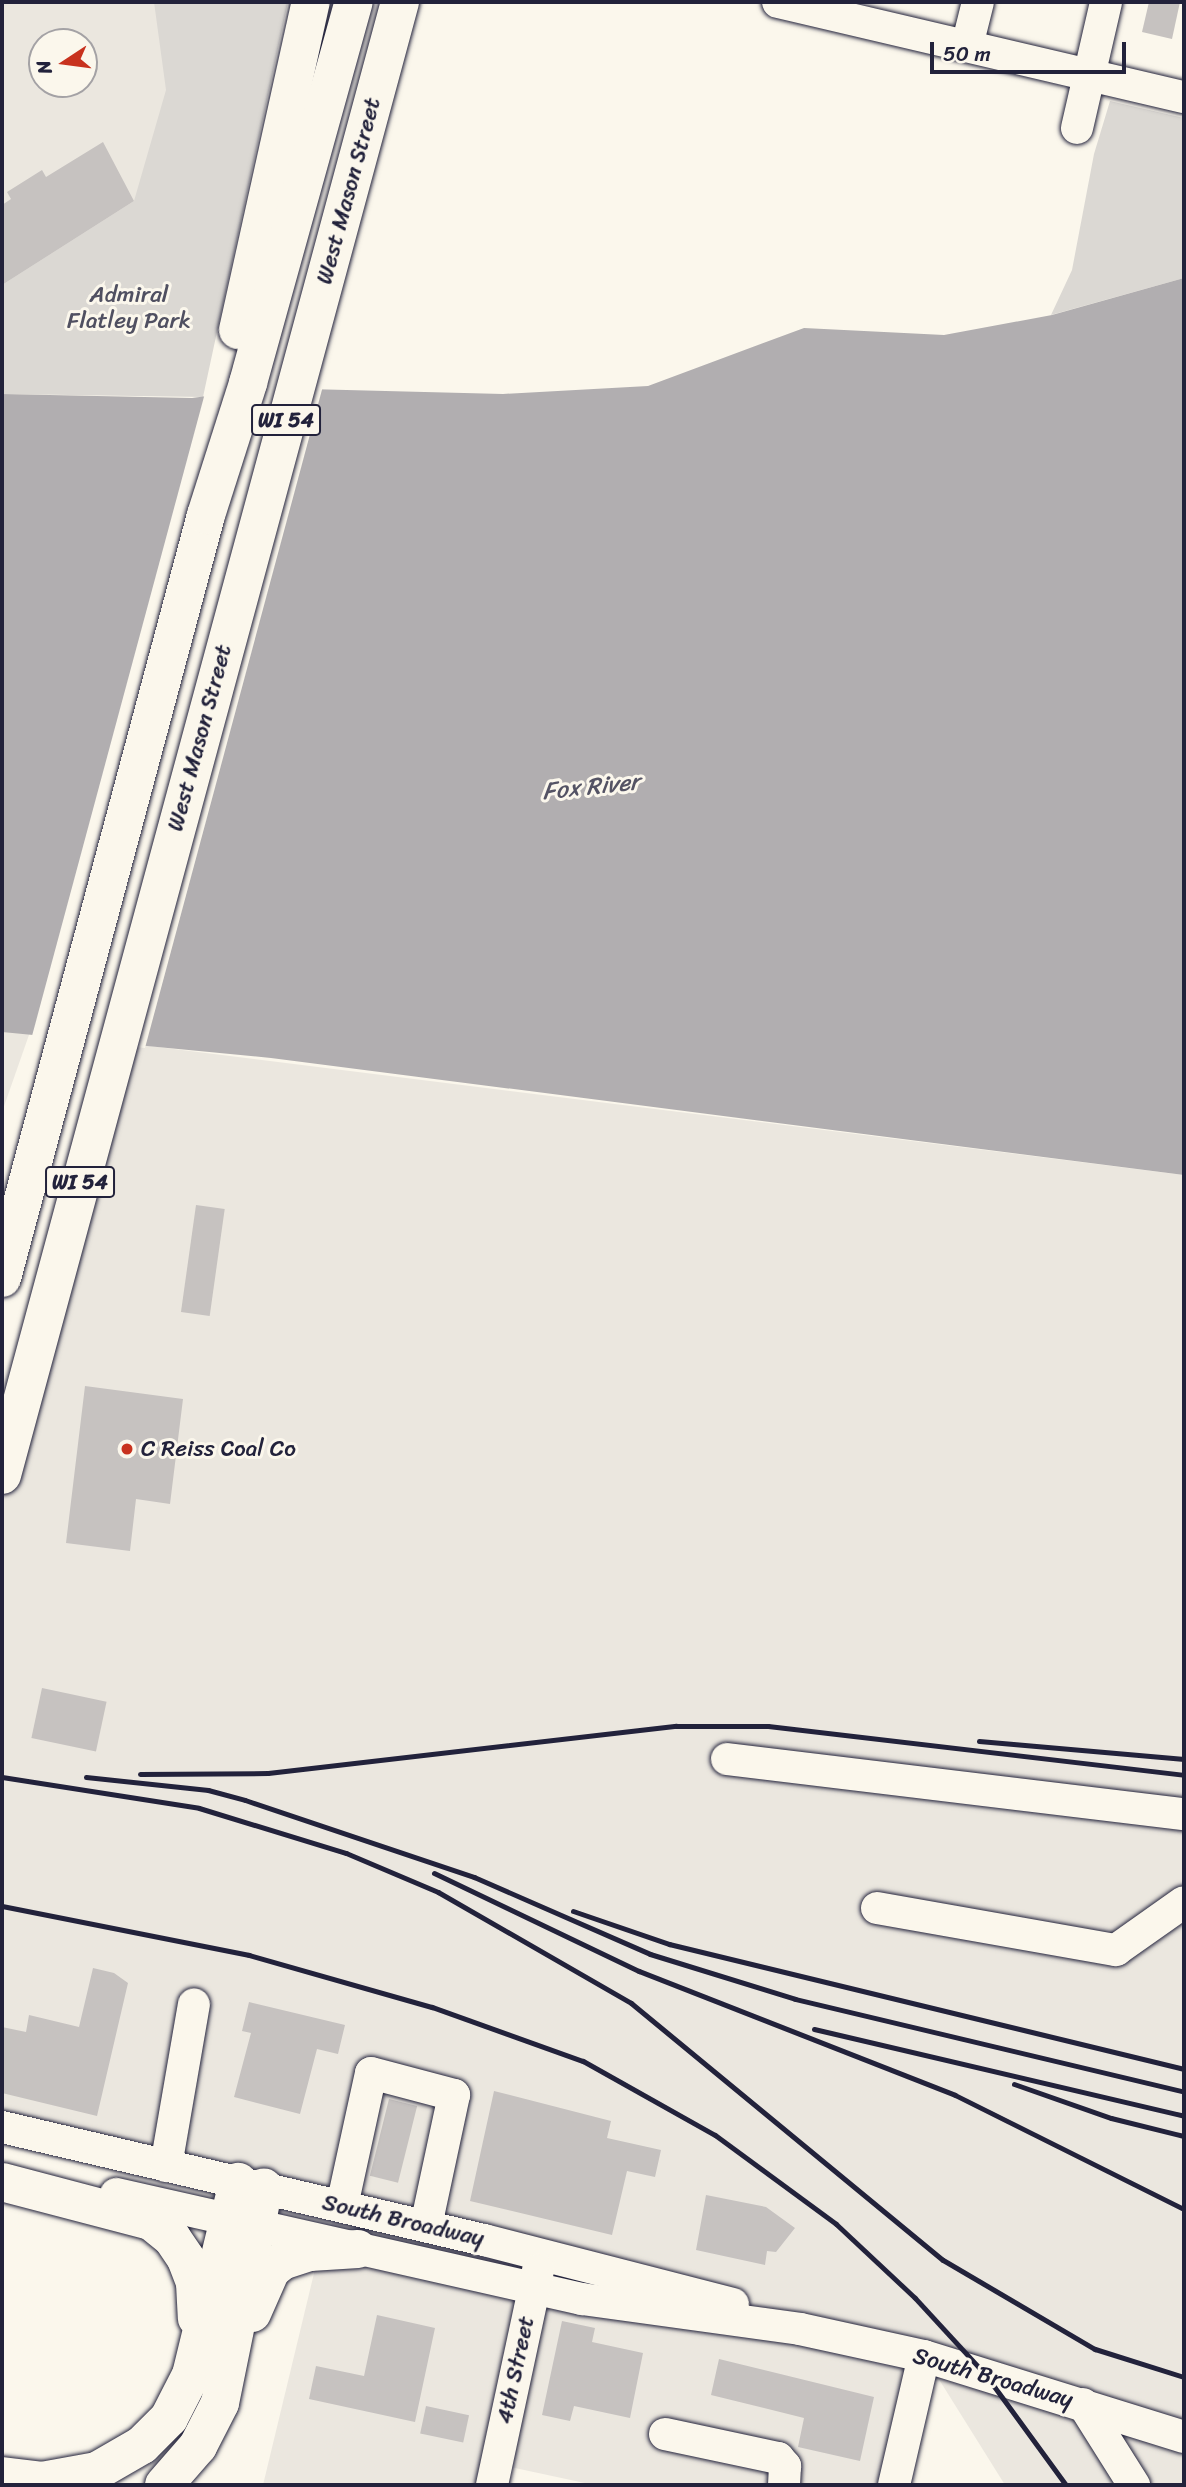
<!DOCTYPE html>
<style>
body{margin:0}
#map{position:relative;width:1186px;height:2487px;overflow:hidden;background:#fbf7ec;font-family:Sriracha,sans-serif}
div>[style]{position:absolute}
.built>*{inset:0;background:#ebe7df}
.green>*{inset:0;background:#dbd8d3}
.water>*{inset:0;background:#b1aeb0}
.pier>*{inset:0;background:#fbf7ec}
.building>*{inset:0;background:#c6c2c0;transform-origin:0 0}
.roads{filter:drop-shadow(0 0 2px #22223b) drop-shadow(0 0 2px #22223b)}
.minor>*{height:32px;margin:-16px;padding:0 16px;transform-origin:16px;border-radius:16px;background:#fbf7ec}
.major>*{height:38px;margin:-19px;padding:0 19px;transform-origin:19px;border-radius:19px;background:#fbf7ec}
.rail>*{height:5px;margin:-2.5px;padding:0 2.5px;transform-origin:2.5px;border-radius:2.5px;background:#22223b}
.dots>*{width:19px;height:19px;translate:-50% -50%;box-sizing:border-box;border:4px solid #fbf7ec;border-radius:50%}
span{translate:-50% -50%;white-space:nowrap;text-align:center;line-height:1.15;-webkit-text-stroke:6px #fbf7ec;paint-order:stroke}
.shield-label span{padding:2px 5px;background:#fbf7ec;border:2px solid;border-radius:5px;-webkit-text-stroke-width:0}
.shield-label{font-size:21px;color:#22223b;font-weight:700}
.street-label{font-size:23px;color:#22223b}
.park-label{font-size:23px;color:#505061}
.poi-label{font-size:23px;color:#22223b}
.left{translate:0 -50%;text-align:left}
.water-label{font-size:24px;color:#545364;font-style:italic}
.frame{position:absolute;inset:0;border:4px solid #22223b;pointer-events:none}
.north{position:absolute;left:28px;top:28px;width:70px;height:70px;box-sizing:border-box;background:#fbf7ec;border:2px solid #a4a2a5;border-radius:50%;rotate:257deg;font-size:19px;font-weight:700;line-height:28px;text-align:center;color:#22223b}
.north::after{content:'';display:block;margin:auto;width:24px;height:32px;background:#c8321e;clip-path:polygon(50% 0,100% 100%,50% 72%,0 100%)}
.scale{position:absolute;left:930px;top:42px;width:196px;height:32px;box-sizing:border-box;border:4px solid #22223b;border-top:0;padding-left:9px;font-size:21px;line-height:24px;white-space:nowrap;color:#22223b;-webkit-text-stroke:5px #fbf7ec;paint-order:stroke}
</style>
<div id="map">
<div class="built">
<i style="clip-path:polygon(evenodd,2px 2px,279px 2px,2px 394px,2px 2px,42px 42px,84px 42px,84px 84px,42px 84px,42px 42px)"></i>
<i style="clip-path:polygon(2px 1032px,30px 1032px,2px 1112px)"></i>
<i style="clip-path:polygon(118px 1042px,1184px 1175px,1184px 2485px,1005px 2485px,925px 2357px,894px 2485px,594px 2485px,497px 2464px,492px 2485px,263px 2485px,316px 2265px,334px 2218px,2px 2139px,2px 1475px)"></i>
</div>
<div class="green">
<i style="clip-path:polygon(154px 2px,288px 2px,203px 397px,2px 394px,2px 285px,134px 201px,166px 90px)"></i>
<i style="clip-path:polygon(1110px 101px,1184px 118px,1184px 278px,1051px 315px,1072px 270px,1094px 154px)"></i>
</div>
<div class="water">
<i style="clip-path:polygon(1184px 278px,1184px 1175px,271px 1058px,2px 1032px,2px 394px,192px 398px,268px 388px,503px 394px,648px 386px,804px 328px,944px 335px,1052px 315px)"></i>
</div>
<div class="pier">
<i style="clip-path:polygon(268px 385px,323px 386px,145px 1048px,32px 1036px,205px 393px)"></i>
</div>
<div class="building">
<i style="clip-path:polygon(1149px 2px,1180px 2px,1172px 39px,1142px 32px)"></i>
<i style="clip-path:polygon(103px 142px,134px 201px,2px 285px,2px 205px,11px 199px,7px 192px,42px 170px,46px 177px)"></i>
<i style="left:196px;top:1205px;width:29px;height:108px;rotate:8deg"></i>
<i style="clip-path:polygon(85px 1386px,183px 1399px,170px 1504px,136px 1499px,130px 1551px,66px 1543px)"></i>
<i style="left:42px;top:1688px;width:66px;height:51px;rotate:12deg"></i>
<i style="clip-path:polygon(93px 1968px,114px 1973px,128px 1983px,97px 2116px,2px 2093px,2px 2027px,26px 2032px,29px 2015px,79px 2027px)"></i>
<i style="clip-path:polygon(249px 2002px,345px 2025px,338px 2054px,317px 2049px,300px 2114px,234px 2097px,251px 2033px,242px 2031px)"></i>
<i style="clip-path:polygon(494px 2091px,611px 2121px,607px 2138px,661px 2150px,655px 2177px,627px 2171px,612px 2235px,470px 2201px)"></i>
<i style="left:389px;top:2099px;width:29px;height:79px;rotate:14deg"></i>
<i style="clip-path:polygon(706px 2195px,766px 2207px,795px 2228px,776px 2252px,767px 2251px,765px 2265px,696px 2250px)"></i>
<i style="clip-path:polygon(377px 2315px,435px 2328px,415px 2422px,309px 2399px,316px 2366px,364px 2376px)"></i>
<i style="clip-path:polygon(562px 2321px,595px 2328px,592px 2342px,643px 2353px,630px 2418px,574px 2406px,570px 2421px,542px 2415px)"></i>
<i style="clip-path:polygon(719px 2359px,874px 2397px,860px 2461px,798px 2447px,804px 2418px,711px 2395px)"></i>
<i style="left:426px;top:2406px;width:44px;height:28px;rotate:12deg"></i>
</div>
<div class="roads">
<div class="minor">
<i style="left:778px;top:2px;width:417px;rotate:13.2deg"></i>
<i style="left:967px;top:46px;width:45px;rotate:-76deg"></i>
<i style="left:1077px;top:128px;width:129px;rotate:-77deg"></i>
<i style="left:727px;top:1759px;width:460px;rotate:6.9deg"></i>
<i style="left:877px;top:1908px;width:243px;rotate:10deg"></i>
<i style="left:1116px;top:1950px;width:83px;rotate:-35.2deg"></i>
<i style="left:2px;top:2127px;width:495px;rotate:13.2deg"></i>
<i style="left:484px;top:2240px;width:257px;rotate:14.4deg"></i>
<i style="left:166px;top:2166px;width:164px;rotate:-80.2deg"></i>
<i style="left:116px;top:2194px;width:478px;rotate:12.7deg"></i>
<i style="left:582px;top:2299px;width:220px;rotate:7.8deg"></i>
<i style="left:800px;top:2329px;width:127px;rotate:12.3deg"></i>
<i style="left:924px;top:2356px;width:272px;rotate:17.3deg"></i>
<i style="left:342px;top:2206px;width:136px;rotate:-77.7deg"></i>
<i style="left:371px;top:2073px;width:86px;rotate:14.8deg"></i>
<i style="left:454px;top:2095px;width:134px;rotate:102.1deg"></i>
<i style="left:1083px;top:2404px;width:96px;rotate:57.8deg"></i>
<i style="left:665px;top:2434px;width:116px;rotate:12deg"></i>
<i style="left:778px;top:2458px;width:11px;rotate:49deg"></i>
<i style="left:785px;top:2466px;width:19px;rotate:93deg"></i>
<i style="left:492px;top:2485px;width:220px;rotate:-77.9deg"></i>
<i style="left:894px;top:2485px;width:132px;rotate:-76.9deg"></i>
</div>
<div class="major">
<i style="left:238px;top:330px;width:336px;rotate:-77.5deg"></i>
<i style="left:2px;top:1278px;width:790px;rotate:-75.03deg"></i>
<i style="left:206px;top:515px;width:139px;rotate:-72.3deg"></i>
<i style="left:248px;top:383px;width:395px;rotate:-74.5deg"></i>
<i style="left:2px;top:1475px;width:1526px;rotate:-74.88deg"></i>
<i style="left:2px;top:2182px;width:154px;rotate:14.7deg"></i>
<i style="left:151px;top:2221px;width:27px;rotate:39deg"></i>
<i style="left:172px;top:2238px;width:25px;rotate:56deg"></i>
<i style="left:186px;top:2259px;width:26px;rotate:69deg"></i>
<i style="left:195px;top:2283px;width:35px;rotate:87deg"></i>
<i style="left:252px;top:2313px;width:47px;rotate:-66.2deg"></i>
<i style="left:271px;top:2270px;width:14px;rotate:-39deg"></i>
<i style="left:282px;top:2261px;width:29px;rotate:-18deg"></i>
<i style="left:310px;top:2252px;width:48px;rotate:-3.6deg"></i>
<i style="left:2px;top:2476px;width:40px;rotate:7.1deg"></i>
<i style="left:42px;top:2481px;width:56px;rotate:-10.3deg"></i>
<i style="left:97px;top:2471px;width:52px;rotate:-30deg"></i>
<i style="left:142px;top:2445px;width:38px;rotate:-45deg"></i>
<i style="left:169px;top:2418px;width:48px;rotate:-62.9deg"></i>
<i style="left:191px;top:2375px;width:199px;rotate:-76.3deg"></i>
<i style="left:164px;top:2485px;width:52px;rotate:-48.9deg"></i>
<i style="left:198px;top:2446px;width:48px;rotate:-62.9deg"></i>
<i style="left:220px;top:2403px;width:220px;rotate:-78.5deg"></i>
</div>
</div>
<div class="rail">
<i style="left:979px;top:1741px;width:206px;rotate:5deg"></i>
<i style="left:140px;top:1774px;width:128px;rotate:-0.4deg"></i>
<i style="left:268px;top:1773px;width:411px;rotate:-6.6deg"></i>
<i style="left:676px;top:1726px;width:92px"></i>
<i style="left:768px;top:1726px;width:419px;rotate:6.7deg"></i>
<i style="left:2px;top:1777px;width:199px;rotate:8.9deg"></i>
<i style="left:199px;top:1808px;width:154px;rotate:17deg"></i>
<i style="left:346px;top:1853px;width:100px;rotate:23deg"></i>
<i style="left:438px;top:1892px;width:223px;rotate:29.9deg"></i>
<i style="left:631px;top:2003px;width:404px;rotate:39.5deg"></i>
<i style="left:943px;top:2260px;width:176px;rotate:30.4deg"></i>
<i style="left:1095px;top:2349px;width:93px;rotate:17.5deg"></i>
<i style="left:86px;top:1777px;width:123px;rotate:6.1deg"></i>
<i style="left:208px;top:1790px;width:38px;rotate:15deg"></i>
<i style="left:245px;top:1800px;width:242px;rotate:18.6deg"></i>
<i style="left:474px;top:1877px;width:192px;rotate:23.6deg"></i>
<i style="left:650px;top:1954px;width:152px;rotate:17.2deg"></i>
<i style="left:795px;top:1999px;width:400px;rotate:13.4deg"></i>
<i style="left:434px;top:1873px;width:227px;rotate:25.6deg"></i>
<i style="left:639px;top:1971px;width:339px;rotate:21.4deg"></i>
<i style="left:955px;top:2095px;width:256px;rotate:26.5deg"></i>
<i style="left:2px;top:1906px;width:252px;rotate:11.2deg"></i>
<i style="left:249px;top:1955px;width:190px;rotate:15.9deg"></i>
<i style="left:432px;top:2007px;width:160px;rotate:19.7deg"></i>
<i style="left:583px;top:2061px;width:151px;rotate:29.3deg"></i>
<i style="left:715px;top:2135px;width:150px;rotate:36.3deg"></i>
<i style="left:836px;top:2224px;width:108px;rotate:43.1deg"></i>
<i style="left:915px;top:2298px;width:103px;rotate:47.4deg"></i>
<i style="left:985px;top:2374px;width:137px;rotate:53.9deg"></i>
<i style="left:573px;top:1911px;width:102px;rotate:19deg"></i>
<i style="left:669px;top:1944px;width:530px;rotate:13.64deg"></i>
<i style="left:814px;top:2029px;width:380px;rotate:13.2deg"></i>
<i style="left:1014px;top:2084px;width:103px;rotate:19.3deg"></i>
<i style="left:1111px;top:2118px;width:75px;rotate:13.9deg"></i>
</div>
<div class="dots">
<i style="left:127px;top:1449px;background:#c8321e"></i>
</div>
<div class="shield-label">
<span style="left:286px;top:420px">WI 54</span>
<span style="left:80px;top:1182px">WI 54</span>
</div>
<div class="street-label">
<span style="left:349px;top:191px;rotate:-75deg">West Mason Street</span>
<span style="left:200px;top:738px;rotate:-75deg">West Mason Street</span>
<span style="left:403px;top:2221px;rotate:13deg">South Broadway</span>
<span style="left:516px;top:2370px;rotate:-78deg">4th Street</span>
<span style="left:993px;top:2378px;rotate:16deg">South Broadway</span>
</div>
<div class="park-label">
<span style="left:129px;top:308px">Admiral<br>Flatley Park</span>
</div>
<div class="poi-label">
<span class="left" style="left:141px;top:1449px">C Reiss Coal Co</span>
</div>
<div class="water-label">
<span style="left:591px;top:787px;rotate:-6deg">Fox River</span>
</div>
<div class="frame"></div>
<div class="north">N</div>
<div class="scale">50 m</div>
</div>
